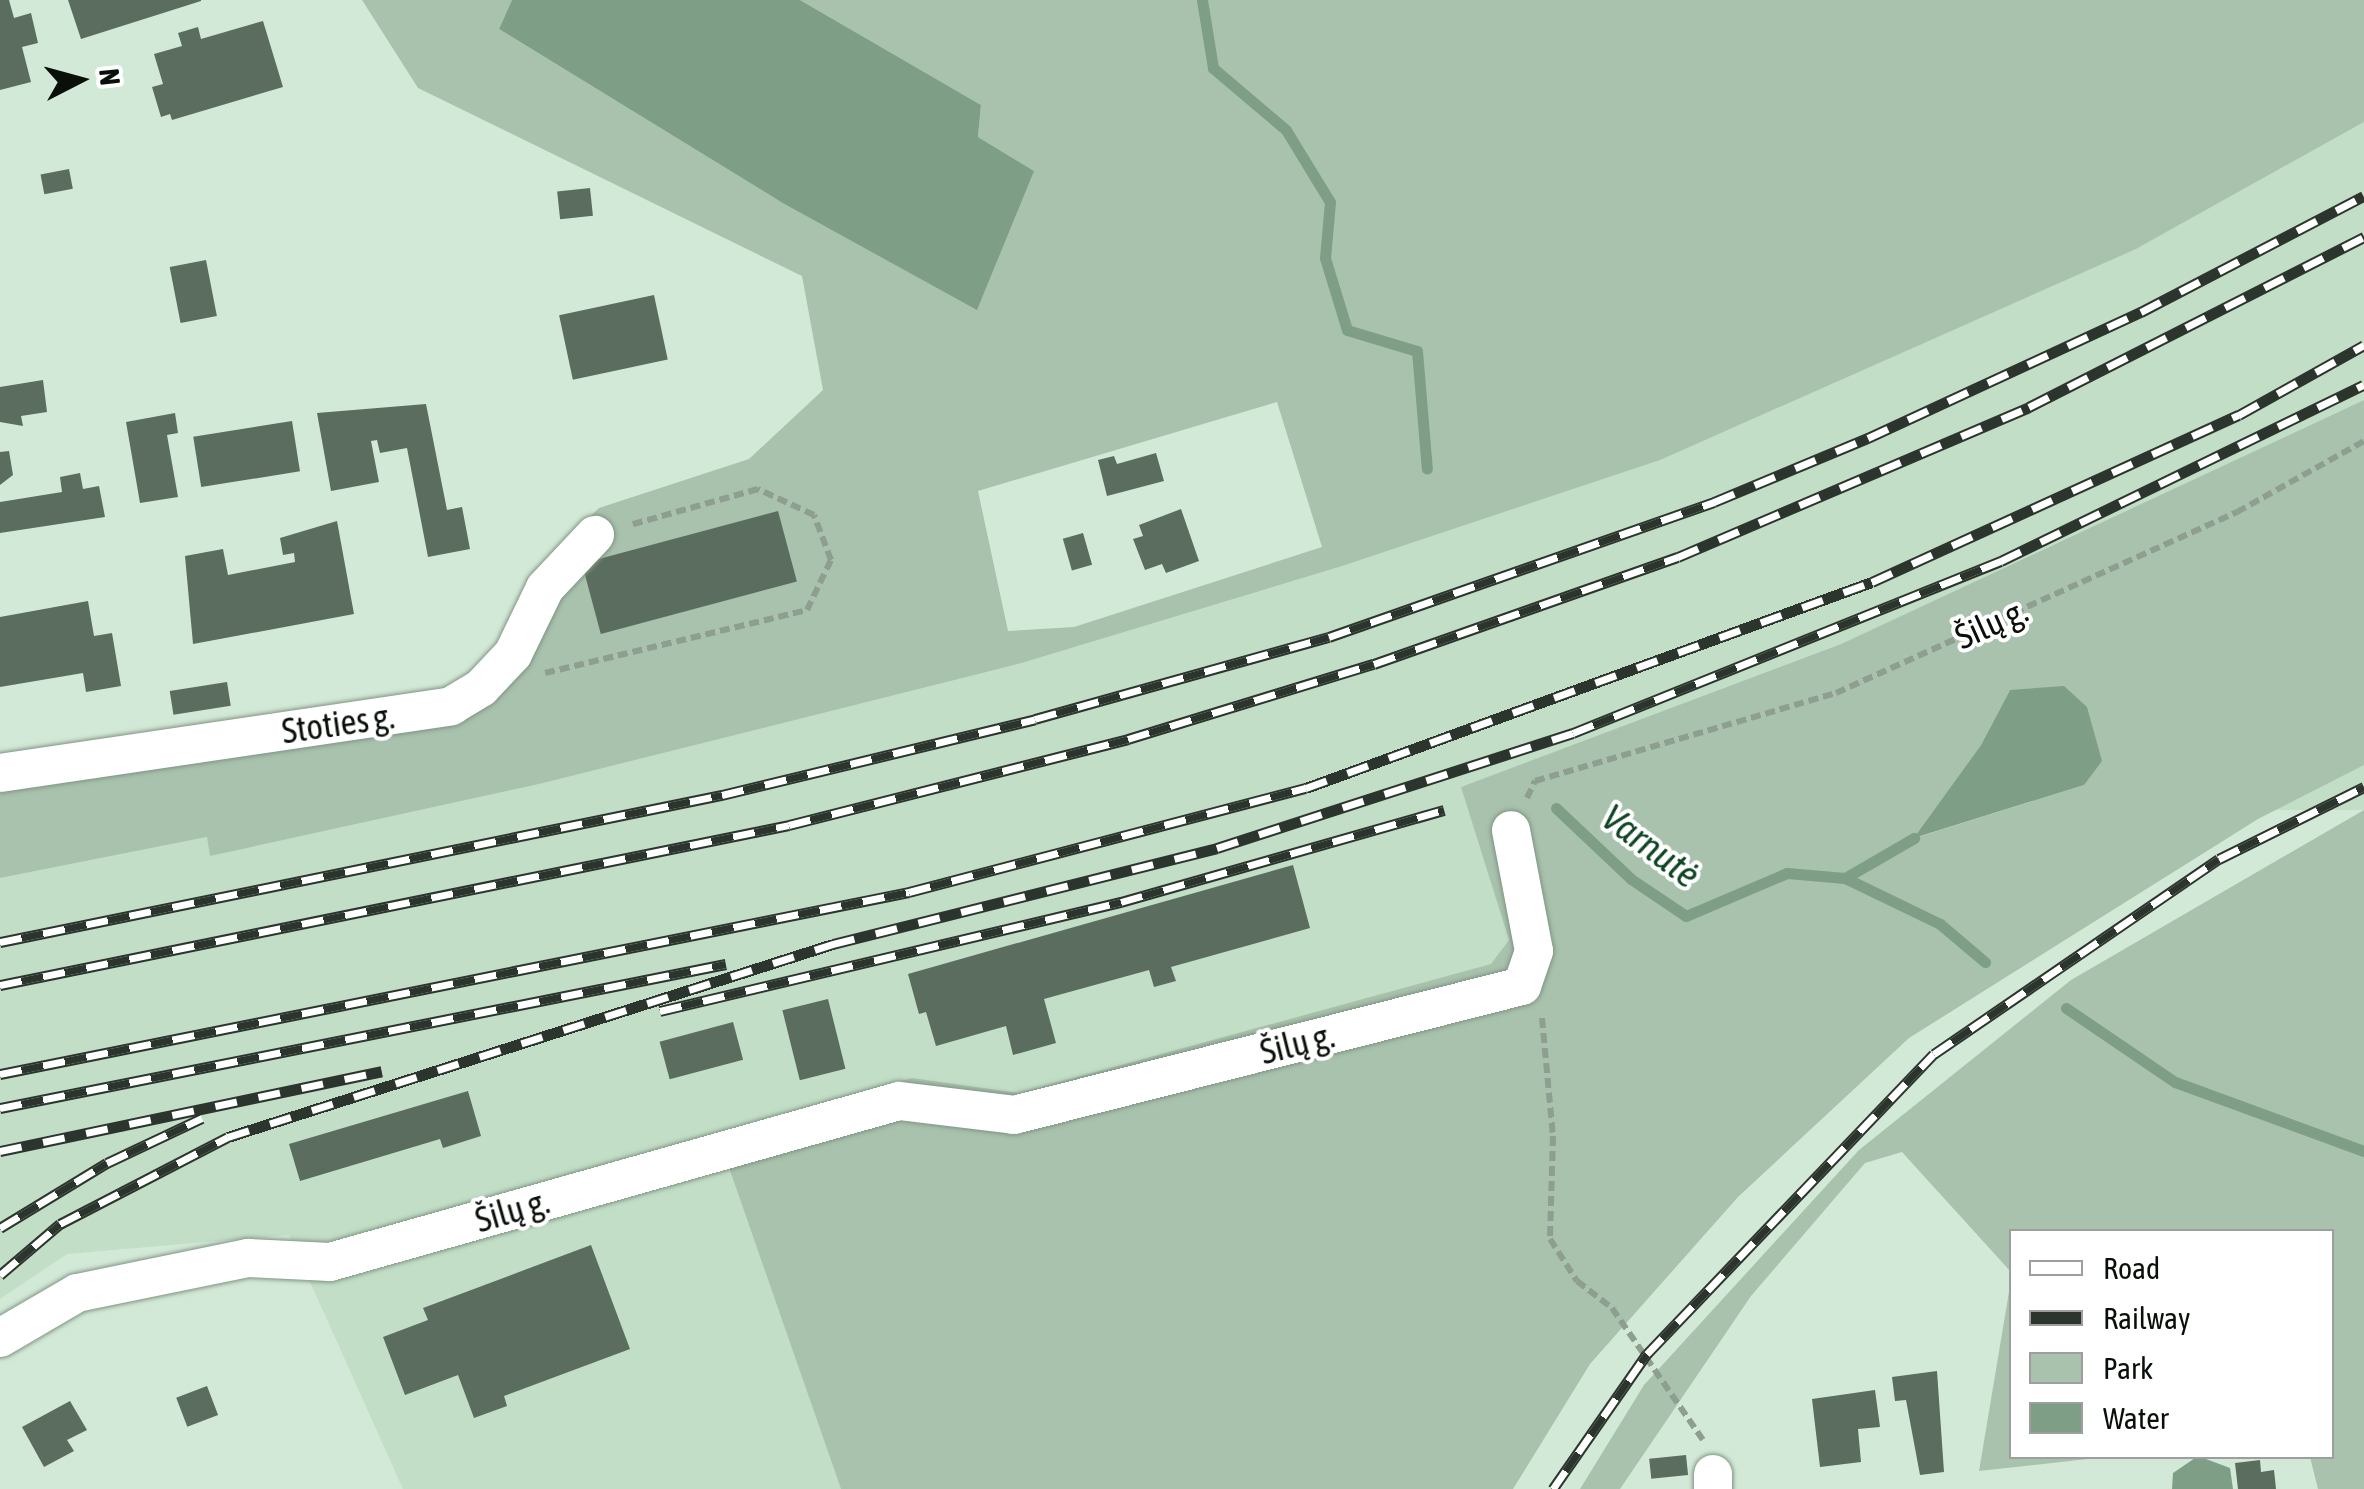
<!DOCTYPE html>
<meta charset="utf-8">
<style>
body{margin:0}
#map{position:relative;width:2364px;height:1489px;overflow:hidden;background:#d3e9d7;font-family:"Asap Condensed",sans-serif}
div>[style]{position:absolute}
.built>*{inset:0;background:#c2dec7;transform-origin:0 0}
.green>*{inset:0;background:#a8c2ad}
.water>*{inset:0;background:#7e9f85}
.stream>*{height:11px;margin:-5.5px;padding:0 5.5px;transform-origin:5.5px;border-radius:5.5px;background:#7e9f85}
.building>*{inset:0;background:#5a6d5e;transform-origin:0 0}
.path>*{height:6px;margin-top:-3px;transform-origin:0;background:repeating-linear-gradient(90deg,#8e9e90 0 10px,transparent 0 15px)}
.roads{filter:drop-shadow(0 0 2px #809584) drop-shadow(0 0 2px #809584)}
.minor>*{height:38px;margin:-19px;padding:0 19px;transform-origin:19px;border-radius:19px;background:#fff}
.rail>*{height:11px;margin-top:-5.5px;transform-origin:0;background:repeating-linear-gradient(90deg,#fff 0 22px,#2c352d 0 44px);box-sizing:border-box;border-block:2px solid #2c352d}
span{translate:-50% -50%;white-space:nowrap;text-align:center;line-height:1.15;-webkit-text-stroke:8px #fff;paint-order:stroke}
.street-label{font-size:35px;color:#09100a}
.water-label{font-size:38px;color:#0e4522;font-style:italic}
.legend{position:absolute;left:2009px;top:1229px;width:325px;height:230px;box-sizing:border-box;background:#fff;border:2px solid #9d9f9d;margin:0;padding:12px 18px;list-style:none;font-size:30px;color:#09100a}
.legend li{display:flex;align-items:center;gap:20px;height:50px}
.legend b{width:50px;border:2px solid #9d9f9d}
.north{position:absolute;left:30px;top:30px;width:100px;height:100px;-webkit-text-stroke:8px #fff;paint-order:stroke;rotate:84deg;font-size:28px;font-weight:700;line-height:40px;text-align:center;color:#09100a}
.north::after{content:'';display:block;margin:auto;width:35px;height:45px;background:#09100a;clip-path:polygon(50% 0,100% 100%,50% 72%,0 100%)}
</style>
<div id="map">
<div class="built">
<i style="clip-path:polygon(2364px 122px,2364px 400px,1841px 644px,1462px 787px,1509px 940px,1492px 964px,1019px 1093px,912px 1078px,718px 1133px,841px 1489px,403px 1489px,289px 1235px,67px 1254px,0 1299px,0 878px,208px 837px,211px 855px,1018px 664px,2136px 249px)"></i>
<i style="left:2364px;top:765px;width:45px;height:232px;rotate:90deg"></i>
</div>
<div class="green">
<i style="clip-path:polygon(evenodd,362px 0,512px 0,499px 29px,781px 202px,1034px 171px,978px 137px,981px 105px,800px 0,2364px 0,2364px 122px,2136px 249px,1660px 460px,1342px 566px,1018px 664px,543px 783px,210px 856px,207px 837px,0 878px,0 764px,430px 696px,502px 655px,548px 557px,599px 508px,749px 459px,823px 390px,802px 276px,418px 88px,362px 0,1277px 402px,1322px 547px,1074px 627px,1008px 631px,978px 491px,1277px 402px)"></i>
<i style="clip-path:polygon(evenodd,2364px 400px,2364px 765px,2258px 819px,1909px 1038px,1738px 1197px,1590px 1364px,1513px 1489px,841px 1489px,717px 1133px,912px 1078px,1019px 1093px,1491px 964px,1509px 940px,1461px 787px,1841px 644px,2364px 400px,2010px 690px,2084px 785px,1915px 838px,1981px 745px,2010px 690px)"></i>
<i style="clip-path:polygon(2364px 810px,2364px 1489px,2318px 1489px,2310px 1457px,2332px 1456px,2332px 1232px,2012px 1232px,2011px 1272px,1902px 1152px,1865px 1163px,1751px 1296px,1620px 1489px,1580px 1489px,1644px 1385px,1859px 1150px,2071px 980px)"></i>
<i style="clip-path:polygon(2011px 1280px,2012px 1456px,2106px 1457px,1979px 1471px)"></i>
</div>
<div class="water">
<i style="clip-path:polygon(512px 0,800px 0,981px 105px,978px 137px,1034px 171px,977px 310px,781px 202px,499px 29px)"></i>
<i style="clip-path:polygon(2064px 686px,2087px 707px,2102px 761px,2084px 785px,1914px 838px,1981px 745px,2010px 690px)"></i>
<i style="clip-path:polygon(2198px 1456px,2230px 1468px,2233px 1489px,2172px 1489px,2173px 1473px)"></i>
</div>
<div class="stream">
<i style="left:1202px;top:0;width:69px;rotate:80.8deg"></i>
<i style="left:1213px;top:68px;width:96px;rotate:40.3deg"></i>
<i style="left:1286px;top:130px;width:84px;rotate:58.6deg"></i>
<i style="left:1330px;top:202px;width:56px;rotate:95.1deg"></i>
<i style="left:1325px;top:258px;width:75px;rotate:73deg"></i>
<i style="left:1347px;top:330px;width:73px;rotate:16.7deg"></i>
<i style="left:1417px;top:351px;width:118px;rotate:85.2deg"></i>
<i style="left:1556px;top:808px;width:103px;rotate:43.4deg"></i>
<i style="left:1631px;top:879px;width:66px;rotate:33.9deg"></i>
<i style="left:1686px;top:916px;width:110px;rotate:-23.1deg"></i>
<i style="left:1787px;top:873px;width:58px;rotate:4.9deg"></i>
<i style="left:1845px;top:878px;width:106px;rotate:25.8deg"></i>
<i style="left:1940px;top:924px;width:59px;rotate:40.2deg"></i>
<i style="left:1845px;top:878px;width:80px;rotate:-30.1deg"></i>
<i style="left:2066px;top:1008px;width:132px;rotate:34.2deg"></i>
<i style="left:2175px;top:1082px;width:201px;rotate:20.1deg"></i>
</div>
<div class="building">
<i style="clip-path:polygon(0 0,9px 0,14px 18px,31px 13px,38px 43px,22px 47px,31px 82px,0 90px)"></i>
<i style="clip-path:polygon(68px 0,201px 0,201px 1px,81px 39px)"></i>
<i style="clip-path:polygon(263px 21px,283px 87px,172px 120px,170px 114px,161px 117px,152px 87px,163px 84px,154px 54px,182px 46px,178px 33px,198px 27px,201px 39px)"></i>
<i style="left:69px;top:169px;width:20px;height:29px;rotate:79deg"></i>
<i style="left:590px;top:188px;width:28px;height:33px;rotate:84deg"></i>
<i style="left:206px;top:260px;width:57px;height:37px;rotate:79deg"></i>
<i style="left:654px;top:295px;width:66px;height:97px;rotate:78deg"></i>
<i style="clip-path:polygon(43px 380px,47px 412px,21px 416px,23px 426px,0 422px,0 387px)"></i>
<i style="clip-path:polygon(426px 404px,447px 510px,462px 507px,470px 549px,428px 557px,407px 448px,380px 453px,377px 440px,371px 441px,379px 482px,331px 491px,317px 413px)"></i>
<i style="clip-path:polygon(175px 413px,178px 433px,167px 435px,178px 497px,140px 503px,126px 422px)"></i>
<i style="left:292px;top:421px;width:51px;height:100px;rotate:81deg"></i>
<i style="clip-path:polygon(9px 451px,13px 475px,0 485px,0 452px)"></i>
<i style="clip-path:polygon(1156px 453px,1164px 481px,1107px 496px,1098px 460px,1114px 456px,1117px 464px)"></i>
<i style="clip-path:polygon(80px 473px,83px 489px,99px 486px,105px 517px,0 533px,0 502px,62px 492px,60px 477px)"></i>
<i style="clip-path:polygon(1181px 509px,1199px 561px,1166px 573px,1162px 564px,1145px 570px,1133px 539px,1143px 536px,1139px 525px)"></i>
<i style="left:778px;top:511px;width:73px;height:203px;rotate:75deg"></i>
<i style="clip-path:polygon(337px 521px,354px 614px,193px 644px,185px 556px,223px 549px,228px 575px,295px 562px,294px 553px,283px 555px,280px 538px)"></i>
<i style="left:1083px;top:533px;width:33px;height:21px;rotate:74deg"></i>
<i style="clip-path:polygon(88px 601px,94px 636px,112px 633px,121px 686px,86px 692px,83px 673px,0 687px,0 617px)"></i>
<i style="left:227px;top:682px;width:24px;height:58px;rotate:81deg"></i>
<i style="clip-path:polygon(1293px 865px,1310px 928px,1171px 967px,1176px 981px,1154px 987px,1149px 970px,1044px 999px,1056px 1043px,1013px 1055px,1006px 1026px,936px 1046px,926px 1012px,919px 1014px,908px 974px)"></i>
<i style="left:828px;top:999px;width:72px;height:47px;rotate:76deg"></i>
<i style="left:733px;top:1022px;width:39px;height:76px;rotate:75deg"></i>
<i style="clip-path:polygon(468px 1091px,481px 1136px,443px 1148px,440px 1139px,300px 1181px,289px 1144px)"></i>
<i style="clip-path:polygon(591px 1245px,630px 1349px,504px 1396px,507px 1406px,474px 1418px,458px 1375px,405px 1395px,383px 1337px,428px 1320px,423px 1308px)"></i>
<i style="clip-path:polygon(1937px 1371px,1944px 1472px,1920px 1475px,1906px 1400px,1895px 1401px,1892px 1377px)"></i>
<i style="left:207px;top:1386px;width:31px;height:33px;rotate:69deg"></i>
<i style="clip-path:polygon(1875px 1390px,1880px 1427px,1858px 1429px,1861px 1462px,1820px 1467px,1812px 1399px)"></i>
<i style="clip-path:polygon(70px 1401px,87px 1430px,67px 1440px,74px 1451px,44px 1467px,22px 1427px)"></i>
<i style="left:1686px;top:1455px;width:20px;height:37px;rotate:84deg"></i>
<i style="clip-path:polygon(2260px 1460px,2261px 1472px,2274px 1470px,2276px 1489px,2238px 1489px,2235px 1463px)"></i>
</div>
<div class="path">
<i style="left:545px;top:673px;width:269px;rotate:-13.5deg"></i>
<i style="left:807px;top:610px;width:55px;rotate:-64.4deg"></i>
<i style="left:831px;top:560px;width:48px;rotate:-110.7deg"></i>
<i style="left:814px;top:515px;width:62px;rotate:-155.1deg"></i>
<i style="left:758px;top:489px;width:133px;rotate:164.3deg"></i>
<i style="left:1527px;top:798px;width:19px;rotate:-65deg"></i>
<i style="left:1535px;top:781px;width:314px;rotate:-16.3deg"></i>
<i style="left:1836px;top:693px;width:440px;rotate:-24.3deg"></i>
<i style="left:2237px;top:512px;width:145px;rotate:-29.2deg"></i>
<i style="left:1542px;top:1018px;width:119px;rotate:84.7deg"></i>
<i style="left:1553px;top:1136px;width:103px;rotate:91.7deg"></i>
<i style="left:1550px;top:1239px;width:50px;rotate:57.3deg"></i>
<i style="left:1577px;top:1281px;width:44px;rotate:37.6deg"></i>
<i style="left:1612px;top:1308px;width:160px;rotate:55.4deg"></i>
</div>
<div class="roads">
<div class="minor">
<i style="left:0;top:773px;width:456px;rotate:-8.4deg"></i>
<i style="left:451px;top:706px;width:35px;rotate:-31deg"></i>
<i style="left:481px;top:688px;width:47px;rotate:-46.7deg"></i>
<i style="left:513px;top:654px;width:73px;rotate:-64.1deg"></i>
<i style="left:545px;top:588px;width:73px;rotate:-46.7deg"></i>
<i style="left:0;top:1338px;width:89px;rotate:-30.3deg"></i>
<i style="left:77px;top:1293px;width:175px;rotate:-11.6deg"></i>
<i style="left:248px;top:1258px;width:82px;rotate:2.8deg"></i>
<i style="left:330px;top:1262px;width:591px;rotate:-15.8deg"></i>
<i style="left:899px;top:1101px;width:116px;rotate:6.9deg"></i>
<i style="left:1014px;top:1115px;width:524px;rotate:-14.25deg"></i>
<i style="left:1522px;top:986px;width:37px;rotate:-71deg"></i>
<i style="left:1534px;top:951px;width:123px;rotate:-100.8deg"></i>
<i style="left:1713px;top:1474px;width:15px;rotate:90deg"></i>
</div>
</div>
<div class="rail">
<i style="left:0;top:942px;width:737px;rotate:-11.51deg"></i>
<i style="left:722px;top:795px;width:322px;rotate:-13.6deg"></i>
<i style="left:1035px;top:719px;width:305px;rotate:-15.6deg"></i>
<i style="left:1329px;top:637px;width:408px;rotate:-19.3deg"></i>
<i style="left:1714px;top:502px;width:167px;rotate:-22.6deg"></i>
<i style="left:1868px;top:438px;width:301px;rotate:-24.8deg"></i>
<i style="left:2141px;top:312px;width:251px;rotate:-27.5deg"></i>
<i style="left:0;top:985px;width:805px;rotate:-11.46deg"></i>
<i style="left:789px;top:825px;width:350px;rotate:-14.2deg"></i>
<i style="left:1128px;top:739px;width:257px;rotate:-17deg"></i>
<i style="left:1374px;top:664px;width:322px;rotate:-19.4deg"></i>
<i style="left:1678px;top:557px;width:382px;rotate:-23.1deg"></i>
<i style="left:2029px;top:407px;width:376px;rotate:-26.9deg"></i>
<i style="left:660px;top:1011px;width:474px;rotate:-13.3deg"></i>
<i style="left:1121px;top:902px;width:336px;rotate:-15.9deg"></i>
<i style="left:0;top:1074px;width:927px;rotate:-11.32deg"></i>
<i style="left:909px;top:892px;width:410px;rotate:-14.7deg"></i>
<i style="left:1306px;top:788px;width:602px;rotate:-20deg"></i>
<i style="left:1872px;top:582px;width:403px;rotate:-24.5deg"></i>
<i style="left:2239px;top:415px;width:143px;rotate:-29.2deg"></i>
<i style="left:0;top:1108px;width:740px;rotate:-11.22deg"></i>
<i style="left:0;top:1151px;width:390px;rotate:-11.8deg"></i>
<i style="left:0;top:1228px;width:125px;rotate:-31.3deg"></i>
<i style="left:107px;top:1163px;width:105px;rotate:-25.3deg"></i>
<i style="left:0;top:1275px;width:79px;rotate:-40.4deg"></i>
<i style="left:60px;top:1224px;width:189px;rotate:-27.4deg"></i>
<i style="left:228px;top:1137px;width:635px;rotate:-17.69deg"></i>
<i style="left:833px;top:944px;width:396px;rotate:-14deg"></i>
<i style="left:1217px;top:848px;width:374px;rotate:-17.9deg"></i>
<i style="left:1573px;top:733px;width:461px;rotate:-21.9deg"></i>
<i style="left:2001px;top:561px;width:403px;rotate:-25.9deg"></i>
<i style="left:1553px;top:1489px;width:165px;rotate:-55.2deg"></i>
<i style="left:1647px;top:1354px;width:415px;rotate:-46.3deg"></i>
<i style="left:1934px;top:1054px;width:345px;rotate:-34.4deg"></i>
<i style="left:2219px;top:859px;width:162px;rotate:-26.4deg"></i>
</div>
<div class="street-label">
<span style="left:1991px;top:623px;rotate:-24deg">Šilų g.</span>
<span style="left:338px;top:723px;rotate:-8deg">Stoties g.</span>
<span style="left:1297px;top:1043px;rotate:-14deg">Šilų g.</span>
<span style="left:512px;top:1210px;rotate:-16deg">Šilų g.</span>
</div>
<div class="water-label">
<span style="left:1651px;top:846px;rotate:37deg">Varnutė</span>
</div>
<ul class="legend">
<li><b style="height:12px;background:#fff"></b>Road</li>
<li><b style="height:12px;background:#2c352d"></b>Railway</li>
<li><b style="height:28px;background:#a8c2ad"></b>Park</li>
<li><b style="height:28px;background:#7e9f85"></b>Water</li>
</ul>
<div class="north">N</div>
</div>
